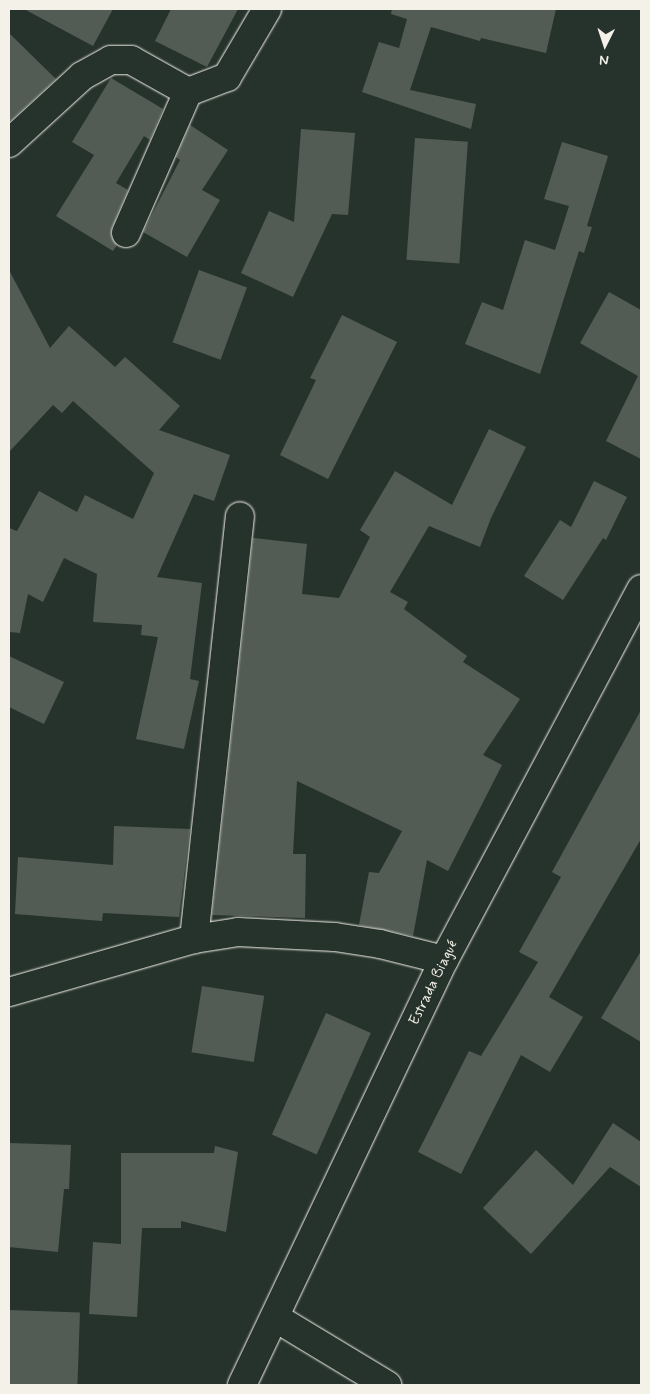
<!DOCTYPE html>
<meta charset="utf-8">
<style>
body{margin:0}
#map{position:relative;width:650px;height:1394px;overflow:hidden;background:#26332d;font-family:Mynerve,sans-serif}
div>[style]{position:absolute}
.building>*{inset:0;background:#525c55;transform-origin:0 0}
.roads{filter:drop-shadow(0 0 1px #f4f1e8) drop-shadow(0 0 1px #f4f1e8)}
.street>*{height:28px;margin:-14px;padding:0 14px;transform-origin:14px;border-radius:14px;background:#26332d}
.secondary>*{height:28px;margin:-14px;padding:0 14px;transform-origin:14px;border-radius:14px;background:#26332d}
span{translate:-50% -50%;white-space:nowrap;text-align:center;line-height:1.15;-webkit-text-stroke:4.5px #26332d;paint-order:stroke}
.street-label{font-size:15px;color:#f4f1e8}
.frame{position:absolute;inset:0;border:10px solid #f4f1e8;pointer-events:none}
.north{position:absolute;left:580px;top:20px;width:50px;height:50px;-webkit-text-stroke:4px #26332d;paint-order:stroke;rotate:184deg;font-size:14px;font-weight:700;line-height:20px;text-align:center;color:#f4f1e8}
.north::after{content:'';display:block;margin:auto;width:18px;height:22px;background:#f4f1e8;clip-path:polygon(50% 0,100% 100%,50% 72%,0 100%)}
</style>
<div id="map">
<div class="building">
<i style="clip-path:polygon(24px 9px,113px 9px,93px 46px)"></i>
<i style="clip-path:polygon(171px 9px,238px 9px,207px 67px,155px 41px)"></i>
<i style="clip-path:polygon(392px 9px,556px 9px,546px 53px,481px 38px,480px 41px,431px 27px,410px 90px,476px 104px,471px 129px,362px 92px,379px 42px,399px 48px,407px 19px,391px 14px)"></i>
<i style="clip-path:polygon(9px 33px,56px 79px,9px 122px)"></i>
<i style="clip-path:polygon(111px 78px,163px 109px,150px 140px,144px 136px,116px 183px,128px 190px,112px 227px,111px 235px,117px 245px,113px 251px,56px 216px,94px 155px,72px 142px)"></i>
<i style="clip-path:polygon(190px 125px,228px 150px,202px 190px,220px 200px,187px 257px,143px 232px,180px 160px,176px 157px)"></i>
<i style="clip-path:polygon(301px 129px,355px 133px,348px 215px,332px 214px,293px 297px,241px 273px,269px 211px,294px 222px)"></i>
<i style="left:415px;top:138px;width:53px;height:122px;rotate:4deg"></i>
<i style="clip-path:polygon(562px 142px,608px 156px,587px 226px,592px 227px,584px 253px,579px 251px,540px 374px,465px 344px,482px 302px,503px 310px,525px 240px,555px 250px,569px 206px,544px 199px)"></i>
<i style="clip-path:polygon(9px 270px,50px 348px,69px 326px,115px 367px,125px 357px,180px 406px,159px 430px,230px 455px,214px 501px,194px 494px,157px 577px,202px 583px,190px 679px,199px 681px,184px 749px,136px 739px,158px 637px,141px 635px,142px 625px,93px 622px,97px 574px,64px 558px,43px 602px,28px 594px,20px 633px,9px 632px,9px 528px,17px 531px,39px 491px,77px 512px,85px 495px,133px 519px,154px 473px,73px 401px,62px 413px,53px 405px,9px 452px)"></i>
<i style="left:199px;top:270px;width:51px;height:77px;rotate:20deg"></i>
<i style="clip-path:polygon(609px 292px,641px 310px,641px 459px,606px 441px,638px 376px,580px 343px)"></i>
<i style="clip-path:polygon(342px 315px,397px 342px,328px 479px,280px 455px,316px 380px,310px 378px)"></i>
<i style="clip-path:polygon(489px 429px,526px 447px,491px 518px,480px 547px,429px 526px,390px 592px,408px 602px,404px 609px,467px 656px,463px 662px,520px 699px,483px 755px,502px 765px,448px 871px,427px 860px,413px 936px,359px 925px,369px 872px,379px 873px,402px 831px,297px 781px,293px 854px,306px 854px,305px 918px,212px 915px,253px 538px,307px 544px,302px 594px,339px 598px,370px 537px,360px 530px,395px 471px,452px 505px)"></i>
<i style="clip-path:polygon(594px 481px,627px 497px,606px 540px,603px 538px,563px 600px,524px 576px,560px 520px,571px 527px)"></i>
<i style="clip-path:polygon(9px 656px,64px 682px,44px 724px,9px 707px)"></i>
<i style="clip-path:polygon(641px 710px,641px 839px,549px 997px,583px 1017px,550px 1072px,521px 1055px,461px 1174px,418px 1152px,469px 1051px,481px 1056px,538px 962px,519px 952px,561px 877px,552px 872px)"></i>
<i style="clip-path:polygon(114px 826px,190px 829px,179px 917px,103px 913px,102px 921px,15px 914px,18px 857px,113px 865px)"></i>
<i style="clip-path:polygon(641px 951px,641px 1042px,601px 1018px)"></i>
<i style="left:202px;top:986px;width:63px;height:67px;rotate:9deg"></i>
<i style="left:326px;top:1013px;width:49px;height:133px;rotate:24deg"></i>
<i style="clip-path:polygon(613px 1123px,641px 1142px,641px 1187px,610px 1167px,531px 1254px,483px 1208px,536px 1150px,573px 1185px)"></i>
<i style="clip-path:polygon(9px 1143px,71px 1145px,69px 1189px,64px 1189px,58px 1252px,9px 1247px)"></i>
<i style="clip-path:polygon(215px 1146px,238px 1152px,226px 1232px,181px 1221px,181px 1228px,142px 1228px,137px 1317px,89px 1314px,93px 1242px,121px 1244px,121px 1153px,214px 1153px)"></i>
<i style="left:9px;top:1310px;width:71px;height:75px;rotate:2deg"></i>
</div>
<div class="roads">
<div class="street">
<i style="left:9px;top:143px;width:99px;rotate:-42.5deg"></i>
<i style="left:82px;top:76px;width:33px;rotate:-29deg"></i>
<i style="left:111px;top:60px;width:20px"></i>
<i style="left:131px;top:60px;width:65px;rotate:29.3deg"></i>
<i style="left:126px;top:233px;width:154px;rotate:-66.3deg"></i>
<i style="left:188px;top:92px;width:42px;rotate:-21deg"></i>
<i style="left:227px;top:77px;width:79px;rotate:-59.5deg"></i>
<i style="left:194px;top:939px;width:425px;rotate:-83.8deg"></i>
<i style="left:9px;top:992px;width:192px;rotate:-16deg"></i>
<i style="left:194px;top:939px;width:45px;rotate:-9deg"></i>
<i style="left:238px;top:932px;width:97px;rotate:3deg"></i>
<i style="left:335px;top:937px;width:46px;rotate:8.8deg"></i>
<i style="left:380px;top:944px;width:66px;rotate:14deg"></i>
<i style="left:276px;top:1318px;width:130px;rotate:31.1deg"></i>
</div>
<div class="secondary">
<i style="left:242px;top:1385px;width:471px;rotate:-64.6deg"></i>
<i style="left:444px;top:960px;width:420px;rotate:-62deg"></i>
</div>
</div>
<div class="street-label">
<span style="left:434px;top:983px;rotate:-64deg">Estrada Biagué</span>
</div>
<div class="frame"></div>
<div class="north">N</div>
</div>
